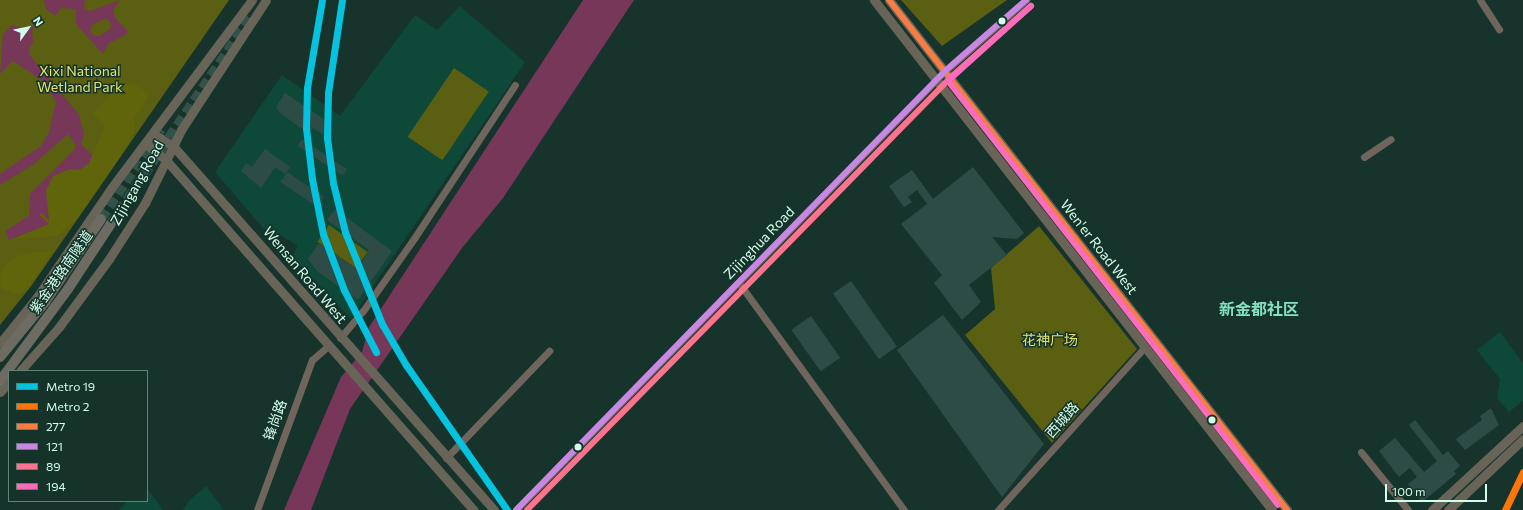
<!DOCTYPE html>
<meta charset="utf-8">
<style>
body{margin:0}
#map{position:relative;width:1523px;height:510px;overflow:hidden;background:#16342c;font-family:Commissioner,"Noto Sans SC",sans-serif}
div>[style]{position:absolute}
.built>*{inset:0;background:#0e4838}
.green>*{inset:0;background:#5b5f12;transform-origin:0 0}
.forest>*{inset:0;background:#60640a}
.water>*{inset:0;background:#763759}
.building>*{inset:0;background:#2e4c46;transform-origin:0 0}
.highway-tunnel>*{height:10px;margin-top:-5px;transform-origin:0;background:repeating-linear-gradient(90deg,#325249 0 10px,transparent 0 15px)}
.minor>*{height:7px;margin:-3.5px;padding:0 3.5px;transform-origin:3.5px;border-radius:3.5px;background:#70655c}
.major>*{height:9px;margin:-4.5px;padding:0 4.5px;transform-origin:4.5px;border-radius:4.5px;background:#686458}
.highway>*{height:10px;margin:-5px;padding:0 5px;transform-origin:5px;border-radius:5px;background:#6d6b62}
.bus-1>*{height:6px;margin:-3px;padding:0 3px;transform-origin:3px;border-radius:3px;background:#f77d43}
.bus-2>*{height:6px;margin:-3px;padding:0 3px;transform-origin:3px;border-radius:3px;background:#c787e3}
.bus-3>*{height:6px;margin:-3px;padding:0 3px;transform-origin:3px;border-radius:3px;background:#fc738d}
.bus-4>*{height:6px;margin:-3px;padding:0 3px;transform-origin:3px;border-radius:3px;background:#fb6dba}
.metro-1>*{height:7px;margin:-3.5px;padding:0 3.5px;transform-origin:3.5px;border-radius:3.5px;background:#05c3de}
.metro-2>*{height:7px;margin:-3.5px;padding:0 3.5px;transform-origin:3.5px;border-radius:3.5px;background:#ff7606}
.dots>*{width:11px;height:11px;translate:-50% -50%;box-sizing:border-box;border:2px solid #153329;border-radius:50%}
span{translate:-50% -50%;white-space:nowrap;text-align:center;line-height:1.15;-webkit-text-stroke:3px #153329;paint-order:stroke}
.park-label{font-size:14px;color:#e3e46f}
.street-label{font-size:14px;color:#d2feed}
.quarter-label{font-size:16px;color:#83e2c1;font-weight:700}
.legend{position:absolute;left:8px;top:370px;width:140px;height:132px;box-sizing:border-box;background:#153329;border:1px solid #618477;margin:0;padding:5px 7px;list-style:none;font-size:12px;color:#d2feed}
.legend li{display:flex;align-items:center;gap:8px;height:20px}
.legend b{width:20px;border:1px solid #618477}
.north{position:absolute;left:8px;top:8px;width:40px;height:40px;-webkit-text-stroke:3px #153329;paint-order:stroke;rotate:57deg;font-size:11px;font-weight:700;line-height:16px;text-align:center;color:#d2feed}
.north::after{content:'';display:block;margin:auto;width:14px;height:18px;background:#d2feed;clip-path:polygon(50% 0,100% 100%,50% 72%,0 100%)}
.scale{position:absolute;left:1385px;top:484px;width:102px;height:18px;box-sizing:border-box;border:2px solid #d2feed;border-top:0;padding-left:5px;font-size:12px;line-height:14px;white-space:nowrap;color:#d2feed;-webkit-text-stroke:3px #153329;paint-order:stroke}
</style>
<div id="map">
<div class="built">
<i style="clip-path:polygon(460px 6px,525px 62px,351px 319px,292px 257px,298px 246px,275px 232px,264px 229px,215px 172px,282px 75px,340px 116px,415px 15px,437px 30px)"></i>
<i style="clip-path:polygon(1500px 332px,1523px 363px,1523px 401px,1509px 412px,1497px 398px,1500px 379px,1477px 350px)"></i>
<i style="clip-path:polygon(206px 486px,224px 510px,183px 510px,188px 502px)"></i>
<i style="clip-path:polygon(147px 488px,163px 510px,119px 510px,127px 501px,147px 501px)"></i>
</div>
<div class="green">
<i style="clip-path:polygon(0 0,229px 0,32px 285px,0 325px)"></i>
<i style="clip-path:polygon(901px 0,1007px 0,942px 46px)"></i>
<i style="left:454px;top:68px;width:42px;height:83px;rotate:34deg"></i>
<i style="left:329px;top:225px;width:47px;height:20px;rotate:35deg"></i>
<i style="clip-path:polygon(1039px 226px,1137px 349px,1052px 443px,965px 335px,995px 309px,991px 268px)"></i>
</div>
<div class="forest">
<i style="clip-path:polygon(132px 83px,149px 93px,147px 101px,134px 118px,136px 128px,120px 157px,77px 219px,56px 236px,9px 240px,49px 224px,39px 214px,42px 213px,49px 220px,46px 191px,53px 176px,70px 169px,80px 170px,89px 163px,105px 126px,93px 113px,121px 84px)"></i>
<i style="clip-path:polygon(39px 251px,52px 252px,30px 285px,21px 293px,14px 294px,0 287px,1px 269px,16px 256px)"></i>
</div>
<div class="water">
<i style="clip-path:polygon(evenodd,44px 0,85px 0,84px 8px,90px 11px,120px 0,113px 10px,116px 19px,127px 30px,127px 34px,108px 44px,103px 54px,76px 24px,76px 9px,61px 8px,55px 16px,46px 9px,44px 0,105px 18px,110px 21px,111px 28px,100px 36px,94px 36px,90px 31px,92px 25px,105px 18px)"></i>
<i style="clip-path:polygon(583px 0,634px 0,503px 198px,462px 248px,350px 409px,311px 510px,284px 510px,341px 377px,362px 352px,369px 327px)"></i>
<i style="clip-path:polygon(36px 24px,32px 31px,33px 43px,29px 47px,29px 54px,79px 115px,84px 134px,81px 144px,92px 155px,89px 163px,80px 170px,70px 169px,53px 176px,46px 191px,49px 221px,42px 213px,39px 214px,49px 224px,9px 240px,5px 231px,29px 216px,30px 194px,75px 149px,75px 144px,68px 134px,34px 164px,0 185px,0 174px,41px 146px,49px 132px,56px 102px,43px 81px,13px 61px,0 74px,3px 34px,12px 25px,25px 29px)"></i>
</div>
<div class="building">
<i style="clip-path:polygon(285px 93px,331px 124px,326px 130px,328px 138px,313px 128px,310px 132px,299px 127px,279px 112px,276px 107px)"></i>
<i style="left:302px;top:139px;width:54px;height:8px;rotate:34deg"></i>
<i style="clip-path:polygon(265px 149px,290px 167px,285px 174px,275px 167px,261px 188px,241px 171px,246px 163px,252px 167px)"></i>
<i style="clip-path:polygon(973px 167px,1024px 233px,1017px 239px,992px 237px,1007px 255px,969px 285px,981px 302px,962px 320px,934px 283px,942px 275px,901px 224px,927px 204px,917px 190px,908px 197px,912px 202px,904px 207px,889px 186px,912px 170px,933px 199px)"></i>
<i style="left:287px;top:172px;width:45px;height:12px;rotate:34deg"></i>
<i style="clip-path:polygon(335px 209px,392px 251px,358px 300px,317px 271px,308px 259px,319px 243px,357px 269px,369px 250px,327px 220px)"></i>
<i style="left:851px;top:281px;width:80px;height:22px;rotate:55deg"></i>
<i style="clip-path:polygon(943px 315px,1044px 444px,1002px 497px,897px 350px)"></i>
<i style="left:811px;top:316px;width:51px;height:24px;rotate:55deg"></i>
<i style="clip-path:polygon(1491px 408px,1499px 425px,1465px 450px,1456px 439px,1482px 420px,1480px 416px)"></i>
<i style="clip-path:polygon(1415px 420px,1443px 455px,1448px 451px,1460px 466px,1454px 471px,1456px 474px,1422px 502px,1408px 484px,1417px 477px,1410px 468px,1399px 477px,1379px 451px,1395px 438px,1424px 472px,1437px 461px,1409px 425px)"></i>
</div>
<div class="highway-tunnel">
<i style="left:101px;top:219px;width:108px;rotate:-56.3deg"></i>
<i style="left:110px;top:225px;width:254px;rotate:-55.9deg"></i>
</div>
<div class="minor">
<i style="left:1480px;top:0;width:35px;rotate:57deg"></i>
<i style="left:1364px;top:157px;width:32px;rotate:-34deg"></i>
<i style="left:739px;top:283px;width:281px;rotate:54deg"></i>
<i style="left:340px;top:338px;width:35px;rotate:-50deg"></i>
<i style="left:363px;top:311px;width:90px;rotate:-54.9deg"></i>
<i style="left:415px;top:237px;width:182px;rotate:-56.7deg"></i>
<i style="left:1361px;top:452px;width:75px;rotate:51deg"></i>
<i style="left:446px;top:458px;width:149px;rotate:-46.1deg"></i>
<i style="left:257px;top:510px;width:160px;rotate:-69.9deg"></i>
<i style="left:312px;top:360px;width:23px;rotate:-41deg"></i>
<i style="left:516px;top:510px;width:614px;rotate:-45.66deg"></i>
<i style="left:945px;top:71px;width:108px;rotate:-41.2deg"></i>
<i style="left:998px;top:510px;width:219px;rotate:-48deg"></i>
</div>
<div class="major">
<i style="left:874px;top:0;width:647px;rotate:52.03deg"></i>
<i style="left:889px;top:0;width:647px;rotate:52.03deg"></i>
<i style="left:154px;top:134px;width:24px;rotate:33deg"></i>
<i style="left:174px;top:147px;width:484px;rotate:48.6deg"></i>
<i style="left:146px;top:144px;width:26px;rotate:39deg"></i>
<i style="left:166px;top:160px;width:466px;rotate:48.7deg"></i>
<i style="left:0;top:343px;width:59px;rotate:-51.2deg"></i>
<i style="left:37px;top:297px;width:133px;rotate:-55.7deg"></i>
<i style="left:112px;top:187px;width:234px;rotate:-53.2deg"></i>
<i style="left:20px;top:371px;width:59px;rotate:-48.4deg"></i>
<i style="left:59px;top:327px;width:84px;rotate:-53.7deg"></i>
<i style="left:109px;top:259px;width:67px;rotate:-57.3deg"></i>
<i style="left:145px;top:203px;width:81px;rotate:-63.7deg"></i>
<i style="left:181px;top:130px;width:155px;rotate:-56.8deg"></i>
<i style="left:0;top:392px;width:13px;rotate:-48deg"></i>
<i style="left:1432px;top:510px;width:124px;rotate:-42.7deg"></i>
<i style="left:1448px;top:510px;width:103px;rotate:-43.4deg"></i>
</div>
<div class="highway">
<i style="left:0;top:357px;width:71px;rotate:-50.7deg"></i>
<i style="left:45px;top:302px;width:100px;rotate:-56deg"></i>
<i style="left:0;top:381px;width:114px;rotate:-53.5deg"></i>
<i style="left:68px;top:289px;width:77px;rotate:-56.7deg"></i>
</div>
<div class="bus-1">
<i style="left:889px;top:0;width:647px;rotate:52.03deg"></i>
</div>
<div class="bus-2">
<i style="left:516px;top:510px;width:614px;rotate:-45.66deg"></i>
<i style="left:945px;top:71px;width:108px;rotate:-41.2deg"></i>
</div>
<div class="bus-3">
<i style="left:527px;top:510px;width:606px;rotate:-45.6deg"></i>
<i style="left:951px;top:77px;width:107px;rotate:-41.6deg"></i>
</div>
<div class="bus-4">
<i style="left:1031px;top:6px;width:112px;rotate:137.9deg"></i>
<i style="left:948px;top:81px;width:537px;rotate:52.11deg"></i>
</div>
<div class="metro-1">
<i style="left:322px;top:0;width:89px;rotate:99.7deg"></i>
<i style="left:307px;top:88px;width:40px;rotate:91.4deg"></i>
<i style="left:306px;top:128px;width:51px;rotate:83.3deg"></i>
<i style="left:312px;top:179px;width:56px;rotate:78.7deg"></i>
<i style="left:323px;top:234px;width:60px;rotate:69.4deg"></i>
<i style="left:344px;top:290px;width:70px;rotate:62.7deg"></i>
<i style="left:342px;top:0;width:94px;rotate:98.6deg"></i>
<i style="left:328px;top:93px;width:45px;rotate:91.3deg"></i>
<i style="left:327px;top:138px;width:45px;rotate:82.4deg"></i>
<i style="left:333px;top:183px;width:50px;rotate:76.2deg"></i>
<i style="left:345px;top:232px;width:99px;rotate:68.1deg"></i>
<i style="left:382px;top:324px;width:48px;rotate:59.7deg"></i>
<i style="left:406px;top:365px;width:177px;rotate:55.1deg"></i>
</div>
<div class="metro-2">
<i style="left:1505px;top:510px;width:42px;rotate:-64.7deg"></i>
</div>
<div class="dots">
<i style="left:1002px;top:21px;background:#d2feed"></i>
<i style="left:1212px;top:420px;background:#d2feed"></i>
<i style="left:578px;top:447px;background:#d2feed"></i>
</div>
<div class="park-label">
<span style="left:80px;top:79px">Xixi National<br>Wetland Park</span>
<span style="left:1050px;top:340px">花神广场</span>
</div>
<div class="street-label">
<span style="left:137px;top:183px;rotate:-61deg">Zijingang Road</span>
<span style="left:759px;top:243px;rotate:-46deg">Zijinghua Road</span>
<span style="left:1099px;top:247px;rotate:52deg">Wen'er Road West</span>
<span style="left:61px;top:272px;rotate:-55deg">紫金港路南隧道</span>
<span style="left:305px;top:275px;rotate:50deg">Wensan Road West</span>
<span style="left:275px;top:420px;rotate:-70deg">锋尚路</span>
<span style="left:1062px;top:420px;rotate:-48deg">西城路</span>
</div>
<div class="quarter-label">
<span style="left:1259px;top:309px">新金都社区</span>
</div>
<ul class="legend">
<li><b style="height:5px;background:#05c3de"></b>Metro 19</li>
<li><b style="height:5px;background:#ff7606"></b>Metro 2</li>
<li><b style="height:5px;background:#f77d43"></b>277</li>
<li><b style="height:5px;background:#c787e3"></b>121</li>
<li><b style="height:5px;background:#fc738d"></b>89</li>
<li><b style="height:5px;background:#fb6dba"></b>194</li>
</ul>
<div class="north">N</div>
<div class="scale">100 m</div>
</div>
